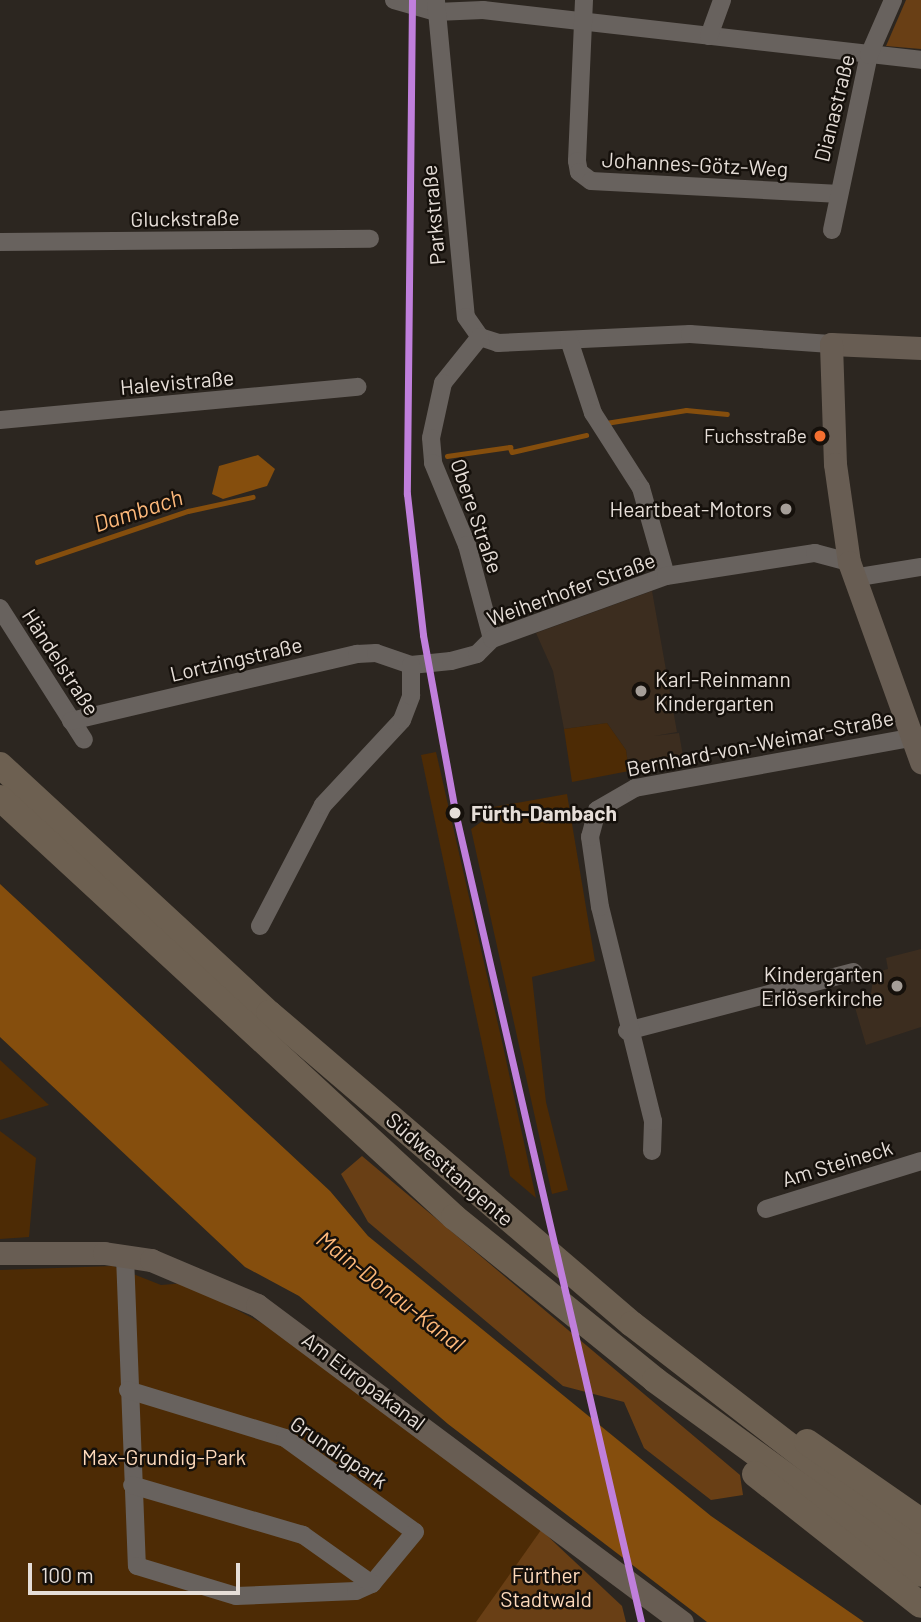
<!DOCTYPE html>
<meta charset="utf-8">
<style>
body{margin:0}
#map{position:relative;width:921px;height:1622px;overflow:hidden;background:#2c2620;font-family:Barlow,sans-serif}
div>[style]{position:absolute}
.built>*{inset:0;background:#3c2d1f}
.green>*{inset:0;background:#4d2b05}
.forest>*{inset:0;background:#693f15}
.water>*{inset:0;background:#854e0d}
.stream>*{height:4.5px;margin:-2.25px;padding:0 2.25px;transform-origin:2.25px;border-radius:2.25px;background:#854e0d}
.minor>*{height:18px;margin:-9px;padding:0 9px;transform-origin:9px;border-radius:9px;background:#68625e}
.major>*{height:23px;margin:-11.5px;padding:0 11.5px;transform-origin:11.5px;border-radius:11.5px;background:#685d53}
.highway>*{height:26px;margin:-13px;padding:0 13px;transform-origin:13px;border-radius:13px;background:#6d6051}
.rail-1>*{height:7px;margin:-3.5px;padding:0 3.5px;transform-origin:3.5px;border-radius:3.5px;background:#c07fdc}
.dots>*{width:19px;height:19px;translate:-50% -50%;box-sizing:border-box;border:4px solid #15100b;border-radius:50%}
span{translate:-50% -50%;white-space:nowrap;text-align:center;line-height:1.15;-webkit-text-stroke:5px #15100b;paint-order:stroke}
.bus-label{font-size:19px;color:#e6ded8}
.right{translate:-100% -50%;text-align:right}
.street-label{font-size:21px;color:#e6ded8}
.poi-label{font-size:21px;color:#e6ded8}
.left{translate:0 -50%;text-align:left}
.stop-label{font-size:21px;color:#e6ded8;font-weight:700}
.park-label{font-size:21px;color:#fedabc}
.water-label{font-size:23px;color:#fdb87a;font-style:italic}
.scale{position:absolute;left:28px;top:1563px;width:212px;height:32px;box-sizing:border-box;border:4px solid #e6ded8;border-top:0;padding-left:9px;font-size:21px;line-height:24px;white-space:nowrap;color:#e6ded8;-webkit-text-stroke:5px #15100b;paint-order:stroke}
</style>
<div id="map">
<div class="built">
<i style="clip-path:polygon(652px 591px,677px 732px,654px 736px,679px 733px,684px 762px,629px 771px,626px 750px,607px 723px,564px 729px,553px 671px,536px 633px)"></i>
<i style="clip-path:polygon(921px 949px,921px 1027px,866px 1045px,854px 1004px,870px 1000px,874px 973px,888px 969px,886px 958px)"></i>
</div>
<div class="green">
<i style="clip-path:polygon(607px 723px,626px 750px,629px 771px,572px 782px,564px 729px)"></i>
<i style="clip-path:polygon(436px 752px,503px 1046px,536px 1198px,510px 1176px,421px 755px)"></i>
<i style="clip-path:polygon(567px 794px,595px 961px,532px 977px,546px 1102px,568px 1190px,552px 1194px,471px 829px,484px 820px,482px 809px)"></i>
<i style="clip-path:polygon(0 1060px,12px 1071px,49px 1105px,0 1120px)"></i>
<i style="clip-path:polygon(0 1131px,36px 1158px,29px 1237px,0 1239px)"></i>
<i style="clip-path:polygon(113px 1266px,161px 1285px,186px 1283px,288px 1337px,549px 1532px,567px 1622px,0 1622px,0 1270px)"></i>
</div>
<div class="forest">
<i style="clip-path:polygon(906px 0,921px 0,921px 49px,886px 46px)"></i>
<i style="clip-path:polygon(362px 1156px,740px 1475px,743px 1495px,711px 1500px,644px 1448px,624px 1402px,563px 1386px,368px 1222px,341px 1174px)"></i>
<i style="clip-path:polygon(541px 1530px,622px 1606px,626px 1622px,476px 1622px)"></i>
</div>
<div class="water">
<i style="clip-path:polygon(258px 455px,275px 469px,267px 486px,223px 499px,212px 494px,219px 466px)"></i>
<i style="clip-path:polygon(0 884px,330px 1191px,368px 1236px,711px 1516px,864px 1622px,707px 1622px,448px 1424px,299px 1296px,245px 1267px,0 1037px)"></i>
</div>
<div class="stream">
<i style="left:606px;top:423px;width:81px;rotate:-9.2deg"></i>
<i style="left:686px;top:410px;width:41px;rotate:5.6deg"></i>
<i style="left:447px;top:456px;width:64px;rotate:-8.1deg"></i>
<i style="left:510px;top:447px;width:5px;rotate:68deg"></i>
<i style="left:512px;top:452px;width:76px;rotate:-12.9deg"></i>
<i style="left:37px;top:562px;width:159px;rotate:-18.7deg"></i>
<i style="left:188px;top:511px;width:66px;rotate:-12.3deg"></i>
</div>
<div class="minor">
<i style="left:394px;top:0;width:44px;rotate:15.9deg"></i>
<i style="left:436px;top:12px;width:47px;rotate:-2.4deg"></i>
<i style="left:483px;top:10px;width:441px;rotate:6.5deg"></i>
<i style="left:584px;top:0;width:161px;rotate:92.5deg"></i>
<i style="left:577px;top:161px;width:11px;rotate:80deg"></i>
<i style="left:579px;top:172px;width:15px;rotate:37deg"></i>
<i style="left:591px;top:181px;width:245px;rotate:3deg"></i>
<i style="left:436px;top:1px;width:317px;rotate:84.6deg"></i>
<i style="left:466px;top:317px;width:24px;rotate:55deg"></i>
<i style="left:709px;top:36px;width:38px;rotate:-70deg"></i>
<i style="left:832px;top:230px;width:179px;rotate:-78.1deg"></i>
<i style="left:869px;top:55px;width:60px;rotate:-66.4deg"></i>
<i style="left:0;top:242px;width:370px;rotate:-0.5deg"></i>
<i style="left:480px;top:337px;width:19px;rotate:18deg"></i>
<i style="left:498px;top:343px;width:192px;rotate:-2.7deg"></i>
<i style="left:690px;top:334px;width:141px;rotate:4.1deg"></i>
<i style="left:480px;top:337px;width:59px;rotate:128.8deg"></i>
<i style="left:443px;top:383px;width:56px;rotate:102.3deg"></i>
<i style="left:431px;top:438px;width:25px;rotate:85deg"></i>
<i style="left:433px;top:463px;width:89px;rotate:67.5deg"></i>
<i style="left:467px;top:545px;width:97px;rotate:75.1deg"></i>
<i style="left:569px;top:340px;width:77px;rotate:71.8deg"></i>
<i style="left:593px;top:413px;width:89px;rotate:57.4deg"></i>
<i style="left:641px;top:488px;width:91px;rotate:74.1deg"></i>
<i style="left:0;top:420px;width:359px;rotate:-5.3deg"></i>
<i style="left:853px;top:578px;width:69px;rotate:-9.2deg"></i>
<i style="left:0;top:608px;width:156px;rotate:57.5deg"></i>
<i style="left:71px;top:721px;width:294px;rotate:-13.2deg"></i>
<i style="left:357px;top:654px;width:19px;rotate:-3deg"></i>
<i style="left:376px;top:653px;width:37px;rotate:19deg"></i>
<i style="left:411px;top:665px;width:40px;rotate:-5.7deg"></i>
<i style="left:451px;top:661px;width:27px;rotate:-15deg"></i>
<i style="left:477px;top:654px;width:21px;rotate:-45deg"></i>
<i style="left:492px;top:639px;width:185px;rotate:-19.9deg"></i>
<i style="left:666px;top:576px;width:151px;rotate:-8.8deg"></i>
<i style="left:815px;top:553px;width:35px;rotate:15deg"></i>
<i style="left:260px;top:926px;width:136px;rotate:-62.5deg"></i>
<i style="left:323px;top:805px;width:116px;rotate:-47.1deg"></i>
<i style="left:402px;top:720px;width:26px;rotate:-69deg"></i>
<i style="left:411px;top:696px;width:31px;rotate:-90deg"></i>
<i style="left:627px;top:1031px;width:234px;rotate:-14.6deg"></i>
<i style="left:652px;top:1151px;width:30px;rotate:-88deg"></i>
<i style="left:653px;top:1121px;width:220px;rotate:-103.9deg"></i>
<i style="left:600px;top:907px;width:71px;rotate:-98.1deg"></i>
<i style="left:590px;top:837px;width:28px;rotate:-75deg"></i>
<i style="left:597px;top:810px;width:44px;rotate:-30.1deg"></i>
<i style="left:635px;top:788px;width:280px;rotate:-10.3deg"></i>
<i style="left:766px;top:1209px;width:162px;rotate:-17.2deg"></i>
<i style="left:125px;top:1256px;width:310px;rotate:87.8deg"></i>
<i style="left:137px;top:1566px;width:103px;rotate:16.9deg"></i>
<i style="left:236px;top:1596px;width:120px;rotate:-2.4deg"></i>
<i style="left:356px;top:1591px;width:17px;rotate:-24deg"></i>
<i style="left:128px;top:1390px;width:164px;rotate:17deg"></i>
<i style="left:285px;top:1438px;width:160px;rotate:35.9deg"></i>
<i style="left:415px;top:1532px;width:67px;rotate:129.6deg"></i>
<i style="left:372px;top:1584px;width:85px;rotate:-144.6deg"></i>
<i style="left:303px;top:1535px;width:178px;rotate:-163.7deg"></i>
</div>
<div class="major">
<i style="left:921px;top:348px;width:90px;rotate:-177.5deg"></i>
<i style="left:831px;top:344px;width:120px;rotate:88.1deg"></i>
<i style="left:835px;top:464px;width:99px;rotate:81.9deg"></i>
<i style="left:849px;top:562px;width:213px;rotate:70.2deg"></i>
<i style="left:0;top:1253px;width:104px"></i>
<i style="left:104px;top:1253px;width:48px;rotate:8.5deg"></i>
<i style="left:151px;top:1260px;width:115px;rotate:23deg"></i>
<i style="left:257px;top:1305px;width:530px;rotate:36.72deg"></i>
</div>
<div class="highway">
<i style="left:0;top:765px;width:366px;rotate:42.7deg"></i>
<i style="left:269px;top:1013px;width:478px;rotate:40.6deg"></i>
<i style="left:632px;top:1324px;width:365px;rotate:37.7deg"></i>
<i style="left:0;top:798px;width:618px;rotate:42.7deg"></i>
<i style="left:454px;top:1217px;width:259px;rotate:39deg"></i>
<i style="left:655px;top:1380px;width:329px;rotate:36.1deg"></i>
<i style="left:807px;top:1442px;width:139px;rotate:34.7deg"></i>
<i style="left:755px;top:1474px;width:211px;rotate:38.3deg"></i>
</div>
<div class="rail-1">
<i style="left:412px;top:0;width:494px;rotate:90.6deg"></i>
<i style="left:407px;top:494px;width:142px;rotate:83.5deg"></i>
<i style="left:423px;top:635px;width:184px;rotate:79.7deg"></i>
<i style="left:456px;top:816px;width:827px;rotate:77.07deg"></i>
</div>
<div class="dots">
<i style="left:820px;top:436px;background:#f46f30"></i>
<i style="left:786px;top:509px;background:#a59e98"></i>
<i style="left:641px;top:691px;background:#a59e98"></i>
<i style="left:455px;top:813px;background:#e6ded8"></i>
<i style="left:897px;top:986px;background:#a59e98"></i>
</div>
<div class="bus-label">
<span class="right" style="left:807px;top:436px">Fuchsstraße</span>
</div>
<div class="street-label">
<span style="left:834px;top:108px;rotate:-76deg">Dianastraße</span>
<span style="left:695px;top:164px;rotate:3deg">Johannes-Götz-Weg</span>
<span style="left:433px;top:215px;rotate:-95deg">Parkstraße</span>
<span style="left:185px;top:218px;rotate:-1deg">Gluckstraße</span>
<span style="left:177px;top:382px;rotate:-5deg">Halevistraße</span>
<span style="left:477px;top:516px;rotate:71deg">Obere Straße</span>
<span style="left:571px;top:589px;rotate:-20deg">Weiherhofer Straße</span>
<span style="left:236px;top:659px;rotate:-13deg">Lortzingstraße</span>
<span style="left:61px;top:662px;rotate:57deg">Händelstraße</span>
<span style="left:760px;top:743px;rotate:-11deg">Bernhard-von-Weimar-Straße</span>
<span style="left:837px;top:1163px;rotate:-17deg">Am Steineck</span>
<span style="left:450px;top:1169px;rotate:41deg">Südwesttangente</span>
<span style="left:364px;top:1381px;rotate:37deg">Am Europakanal</span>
<span style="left:339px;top:1452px;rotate:34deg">Grundigpark</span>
</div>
<div class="poi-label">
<span class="right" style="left:772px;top:509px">Heartbeat-Motors</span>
<span class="left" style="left:655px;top:691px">Karl-Reinmann<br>Kindergarten</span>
<span class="right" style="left:883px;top:986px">Kindergarten<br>Erlöserkirche</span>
</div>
<div class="stop-label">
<span class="left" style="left:471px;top:813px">Fürth-Dambach</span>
</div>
<div class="park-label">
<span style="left:164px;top:1457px">Max-Grundig-Park</span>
<span style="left:546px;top:1587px">Fürther<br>Stadtwald</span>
</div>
<div class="water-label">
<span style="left:138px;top:510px;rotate:-18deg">Dambach</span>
<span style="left:391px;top:1291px;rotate:38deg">Main-Donau-Kanal</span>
</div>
<div class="scale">100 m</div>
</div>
